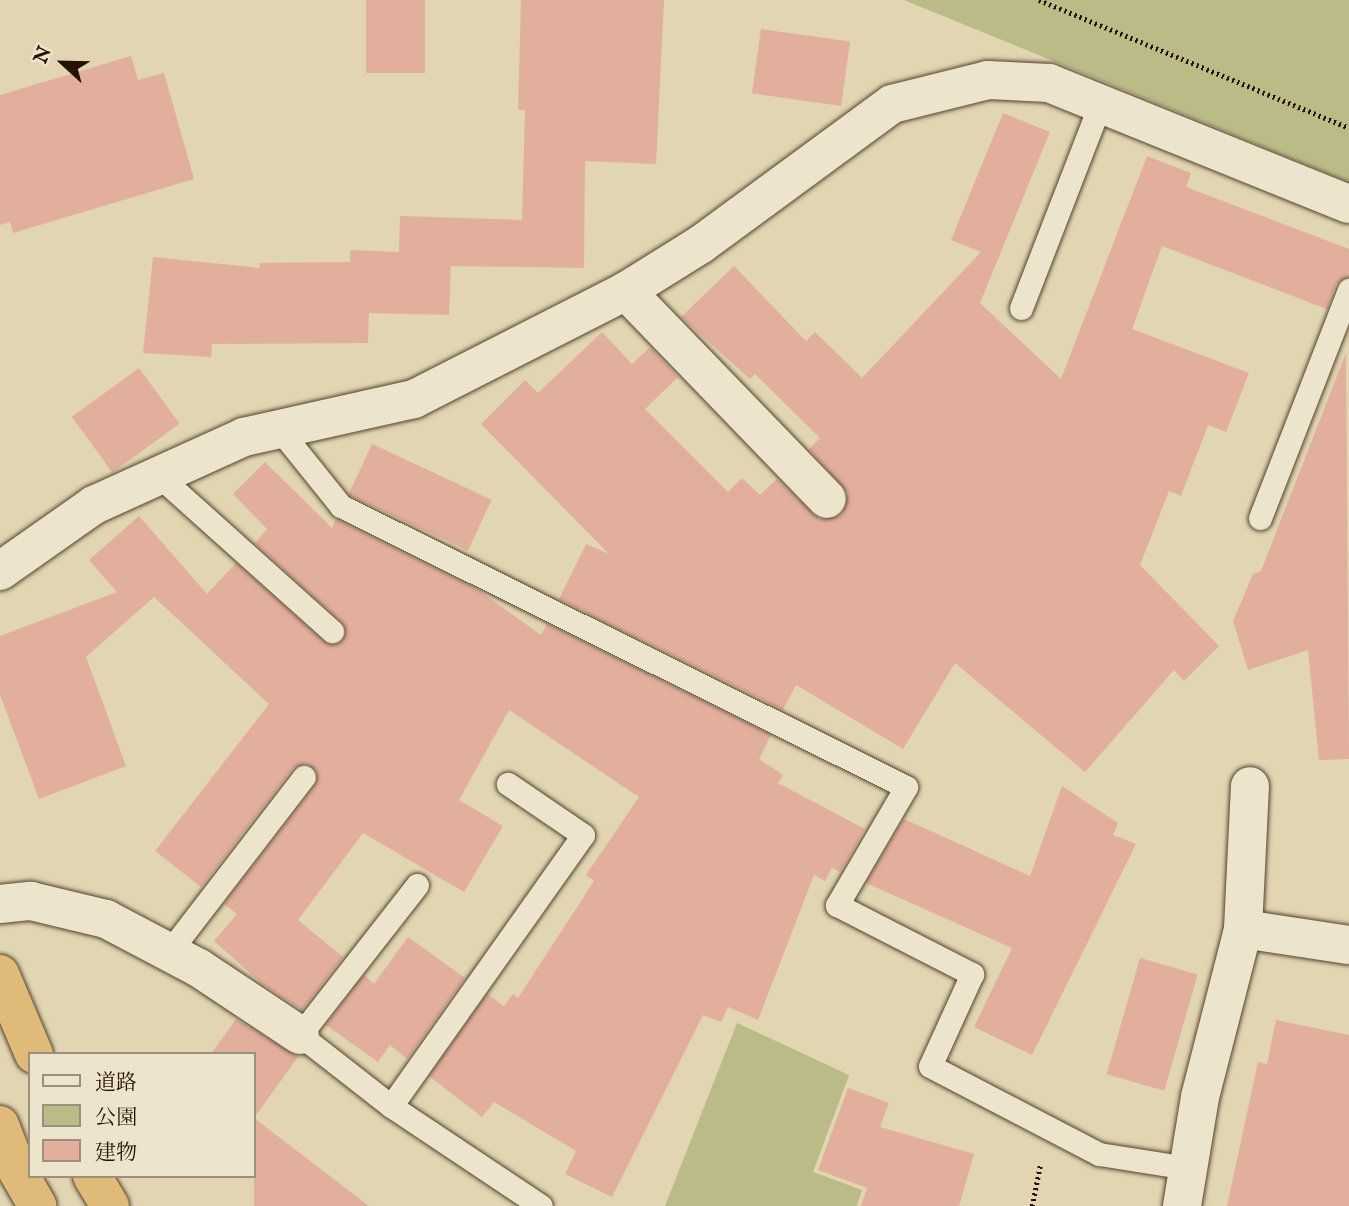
<!DOCTYPE html>
<meta charset="utf-8">
<style>
body{margin:0}
#map{position:relative;width:1349px;height:1206px;overflow:hidden;background:#e1d5b2;font-family:"IM FELL English","Noto Serif JP",serif}
div>[style]{position:absolute}
.green>*{inset:0;background:#babb87}
.building>*{inset:0;background:#e3af9d;transform-origin:0 0}
.path>*{height:4.5px;margin-top:-2.25px;transform-origin:0;background:repeating-linear-gradient(90deg,#261100 0 2px,transparent 0 5.5px)}
.roads{filter:drop-shadow(0 0 2px #55422c) drop-shadow(0 0 2px #55422c)}
.service>*{height:23px;margin:-11.5px;padding:0 11.5px;transform-origin:11.5px;border-radius:11.5px;background:#ece4cd}
.minor>*{height:38px;margin:-19px;padding:0 19px;transform-origin:19px;border-radius:19px;background:#ece4cd}
.trunk>*{height:38px;margin:-19px;padding:0 19px;transform-origin:19px;border-radius:19px;background:#e0ba79}
span{translate:-50% -50%;white-space:nowrap;text-align:center;line-height:1.15;-webkit-text-stroke:5px #ece4cd;paint-order:stroke}
.legend{position:absolute;left:28px;top:1052px;width:228px;height:126px;box-sizing:border-box;background:#ece4cd;border:2px solid #9d907b;margin:0;padding:9px 12px;list-style:none;font-size:21px;color:#261100}
.legend li{display:flex;align-items:center;gap:14px;height:35px}
.legend b{width:35px;border:2px solid #9d907b}
.north{position:absolute;left:28px;top:28px;width:70px;height:70px;-webkit-text-stroke:5px #ece4cd;paint-order:stroke;rotate:292deg;font-size:19px;font-weight:700;line-height:28px;text-align:center;color:#261100}
.north::after{content:'';display:block;margin:auto;width:24px;height:32px;background:#261100;clip-path:polygon(50% 0,100% 100%,50% 72%,0 100%)}
</style>
<div id="map">
<div class="green">
<i style="clip-path:polygon(904px 0,1349px 0,1349px 182px)"></i>
<i style="clip-path:polygon(737px 1023px,849px 1075px,813px 1172px,862px 1190px,857px 1206px,665px 1206px)"></i>
</div>
<div class="building">
<i style="left:366px;top:0;width:59px;height:73px"></i>
<i style="clip-path:polygon(521px 0,664px 0,656px 164px,585px 161px,584px 268px,451px 266px,449px 315px,369px 313px,368px 343px,212px 344px,211px 357px,143px 353px,153px 257px,260px 268px,259px 263px,350px 262px,350px 250px,399px 252px,400px 216px,522px 220px,525px 110px,518px 110px)"></i>
<i style="left:761px;top:29px;width:90px;height:65px;rotate:8deg"></i>
<i style="clip-path:polygon(131px 56px,138px 80px,164px 73px,194px 179px,13px 233px,10px 222px,0 225px,0 95px)"></i>
<i style="clip-path:polygon(1003px 113px,1050px 132px,980px 303px,1061px 379px,1147px 156px,1191px 173px,1186px 187px,1349px 249px,1349px 276px,1336px 284px,1327px 309px,1162px 246px,1132px 329px,1249px 373px,1226px 432px,1208px 425px,1181px 496px,1169px 491px,1140px 565px,1219px 646px,1184px 681px,1174px 670px,1085px 772px,955px 663px,903px 749px,796px 685px,783px 710px,559px 599px,586px 544px,609px 554px,481px 424px,525px 380px,538px 393px,602px 332px,632px 364px,650px 347px,678px 377px,645px 409px,728px 492px,742px 478px,760px 495px,777px 479px,820px 520px,842px 515px,848px 493px,809px 449px,820px 438px,755px 374px,750px 379px,681px 317px,734px 266px,806px 341px,815px 332px,862px 378px,981px 252px,951px 240px)"></i>
<i style="clip-path:polygon(1346px 353px,1349px 759px,1319px 760px,1308px 650px,1248px 670px,1233px 621px,1253px 574px,1261px 571px)"></i>
<i style="left:139px;top:368px;width:69px;height:83px;rotate:54deg"></i>
<i style="left:372px;top:444px;width:132px;height:56px;rotate:25deg"></i>
<i style="clip-path:polygon(265px 462px,332px 528px,336px 519px,480px 591px,541px 635px,547px 624px,771px 735px,759px 759px,783px 775px,778px 783px,865px 829px,840px 872px,832px 868px,825px 881px,814px 875px,758px 1020px,728px 1007px,721px 1022px,703px 1015px,612px 1197px,565px 1174px,576px 1151px,494px 1102px,482px 1117px,429px 1076px,487px 994px,504px 1006px,513px 994px,518px 998px,594px 881px,586px 875px,639px 797px,509px 710px,459px 800px,503px 826px,464px 892px,363px 833px,298px 920px,343px 957px,302px 1010px,261px 983px,214px 941px,237px 914px,224px 904px,315px 786px,317px 772px,307px 763px,293px 768px,201px 887px,155px 851px,269px 704px,154px 597px,86px 657px,126px 766px,39px 799px,0 695px,0 636px,117px 592px,89px 560px,139px 516px,207px 594px,236px 563px,323px 641px,336px 644px,343px 640px,345px 627px,341px 621px,255px 543px,267px 529px,233px 494px)"></i>
<i style="clip-path:polygon(1062px 786px,1118px 823px,1113px 835px,1136px 844px,1032px 1055px,974px 1027px,1012px 948px,866px 883px,904px 819px,1030px 876px)"></i>
<i style="clip-path:polygon(408px 937px,465px 978px,407px 1059px,390px 1045px,378px 1062px,326px 1025px,364px 975px,374px 984px)"></i>
<i style="left:1140px;top:958px;width:60px;height:121px;rotate:16deg"></i>
<i style="clip-path:polygon(236px 1019px,298px 1057px,254px 1118px,369px 1206px,254px 1206px,254px 1054px,211px 1054px)"></i>
<i style="clip-path:polygon(1276px 1020px,1349px 1035px,1349px 1206px,1227px 1206px,1258px 1062px,1267px 1064px)"></i>
<i style="clip-path:polygon(848px 1088px,889px 1103px,880px 1127px,974px 1154px,959px 1206px,861px 1206px,867px 1188px,818px 1170px)"></i>
</div>
<div class="path">
<i style="left:1039px;top:0;width:335px;rotate:22.4deg"></i>
<i style="left:1032px;top:1206px;width:41px;rotate:-78.7deg"></i>
</div>
<div class="roads">
<div class="service">
<i style="left:1021px;top:308px;width:219px;rotate:-68.8deg"></i>
<i style="left:279px;top:429px;width:99px;rotate:51.2deg"></i>
<i style="left:341px;top:506px;width:631px;rotate:26.44deg"></i>
<i style="left:906px;top:787px;width:137px;rotate:120.3deg"></i>
<i style="left:837px;top:905px;width:152px;rotate:27.1deg"></i>
<i style="left:972px;top:974px;width:101px;rotate:114.5deg"></i>
<i style="left:930px;top:1066px;width:191px;rotate:27.5deg"></i>
<i style="left:1099px;top:1154px;width:89px;rotate:9deg"></i>
<i style="left:158px;top:475px;width:234px;rotate:41.9deg"></i>
<i style="left:1260px;top:518px;width:245px;rotate:-68.7deg"></i>
<i style="left:417px;top:885px;width:190px;rotate:128deg"></i>
<i style="left:300px;top:1035px;width:115px;rotate:38deg"></i>
<i style="left:391px;top:1106px;width:180px;rotate:33.7deg"></i>
<i style="left:169px;top:952px;width:221px;rotate:-52.4deg"></i>
<i style="left:391px;top:1106px;width:332px;rotate:-54.7deg"></i>
<i style="left:583px;top:835px;width:91px;rotate:-145.8deg"></i>
</div>
<div class="minor">
<i style="left:626px;top:291px;width:289px;rotate:46deg"></i>
<i style="left:0;top:571px;width:115px;rotate:-35.1deg"></i>
<i style="left:94px;top:505px;width:165px;rotate:-24.4deg"></i>
<i style="left:244px;top:437px;width:174px;rotate:-12.6deg"></i>
<i style="left:414px;top:399px;width:238px;rotate:-27deg"></i>
<i style="left:626px;top:291px;width:87px;rotate:-31.9deg"></i>
<i style="left:700px;top:245px;width:238px;rotate:-36.3deg"></i>
<i style="left:892px;top:104px;width:99px;rotate:-14deg"></i>
<i style="left:988px;top:80px;width:61px;rotate:2.8deg"></i>
<i style="left:1049px;top:83px;width:323px;rotate:22deg"></i>
<i style="left:0;top:904px;width:31px;rotate:-6deg"></i>
<i style="left:31px;top:901px;width:77px;rotate:13.5deg"></i>
<i style="left:106px;top:919px;width:105px;rotate:27.8deg"></i>
<i style="left:199px;top:968px;width:121px;rotate:33.6deg"></i>
<i style="left:1243px;top:929px;width:107px;rotate:8.6deg"></i>
<i style="left:1182px;top:1206px;width:110px;rotate:-80.6deg"></i>
<i style="left:1200px;top:1097px;width:173px;rotate:-75.6deg"></i>
<i style="left:1243px;top:929px;width:143px;rotate:-87.2deg"></i>
</div>
<div class="trunk">
<i style="left:0;top:974px;width:87px;rotate:67deg"></i>
<i style="left:0;top:1125px;width:50px;rotate:69deg"></i>
<i style="left:18px;top:1172px;width:39px;rotate:60deg"></i>
<i style="left:92px;top:1176px;width:35px;rotate:59deg"></i>
</div>
</div>
<ul class="legend">
<li><b style="height:9px;background:#ece4cd"></b>道路</li>
<li><b style="height:19px;background:#babb87"></b>公園</li>
<li><b style="height:19px;background:#e3af9d"></b>建物</li>
</ul>
<div class="north">N</div>
</div>
